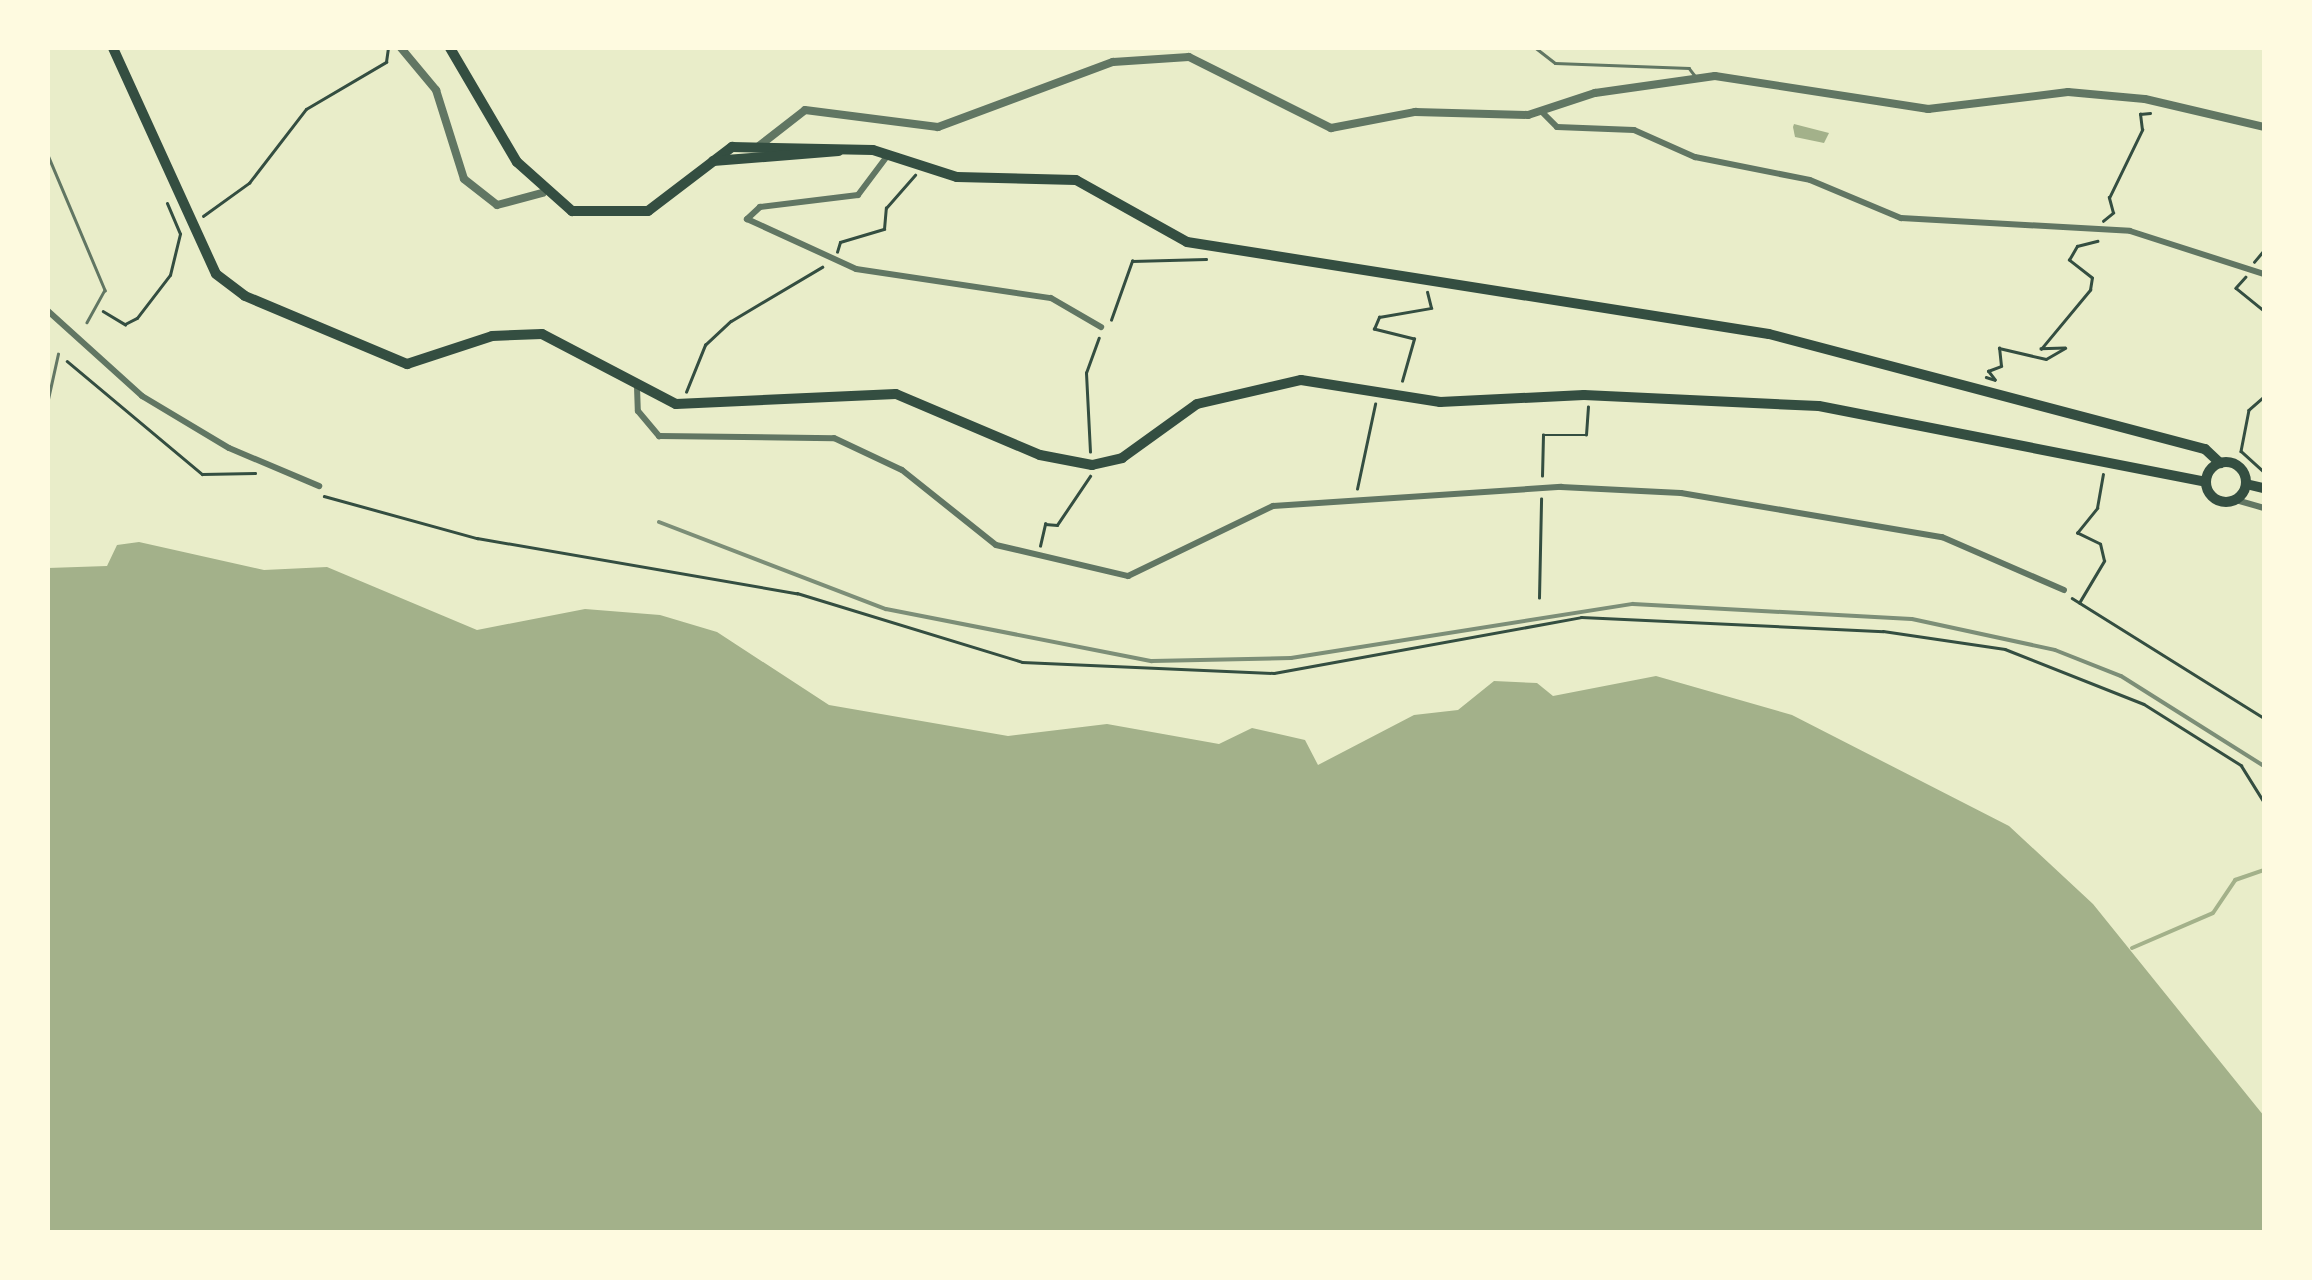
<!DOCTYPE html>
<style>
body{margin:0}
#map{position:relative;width:2312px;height:1280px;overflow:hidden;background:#e9edc9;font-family:"IBM Plex Serif",serif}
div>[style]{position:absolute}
.water>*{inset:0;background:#a3b18a}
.stream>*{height:4px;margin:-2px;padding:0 2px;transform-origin:2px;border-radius:2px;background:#a3b18a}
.path>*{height:2.5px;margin:-1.25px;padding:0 1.25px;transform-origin:1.25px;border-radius:1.25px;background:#344e41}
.service>*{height:2.5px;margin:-1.25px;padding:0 1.25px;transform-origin:1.25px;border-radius:1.25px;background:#617663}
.minor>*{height:6px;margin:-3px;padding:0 3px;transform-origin:3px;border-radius:3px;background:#617663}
.tertiary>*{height:8px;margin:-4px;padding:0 4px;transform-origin:4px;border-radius:4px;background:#617663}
.primary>*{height:10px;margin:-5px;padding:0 5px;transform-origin:5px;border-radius:5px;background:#344e41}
.primary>.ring{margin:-5px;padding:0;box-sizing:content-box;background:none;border:10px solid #344e41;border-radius:50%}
.rail>*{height:4px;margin:-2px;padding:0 2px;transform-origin:2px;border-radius:2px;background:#7c8e77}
span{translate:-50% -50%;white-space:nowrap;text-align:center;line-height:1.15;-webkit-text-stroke:8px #fefae0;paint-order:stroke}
.frame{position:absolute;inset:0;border:50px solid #fefae0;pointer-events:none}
</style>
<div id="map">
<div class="water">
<i style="clip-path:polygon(1793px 127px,1794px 124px,1829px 133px,1824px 143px,1795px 137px)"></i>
<i style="clip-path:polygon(139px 542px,264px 570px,327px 567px,477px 630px,585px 609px,660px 615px,717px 632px,829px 705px,1008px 736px,1107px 724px,1219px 744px,1252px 728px,1305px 740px,1318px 765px,1414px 715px,1458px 710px,1494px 681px,1537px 683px,1553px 696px,1656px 676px,1792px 715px,2009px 826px,2093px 904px,2264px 1116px,2264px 1232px,48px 1232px,48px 568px,107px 566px,117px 545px)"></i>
</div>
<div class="stream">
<i style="left:2132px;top:948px;width:88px;rotate:-23.4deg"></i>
<i style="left:2213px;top:913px;width:40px;rotate:-56deg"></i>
<i style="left:2235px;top:880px;width:31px;rotate:-19deg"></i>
</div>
<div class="path">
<i style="left:203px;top:216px;width:57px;rotate:-35.7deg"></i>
<i style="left:249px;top:183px;width:93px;rotate:-52.4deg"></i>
<i style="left:306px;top:109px;width:93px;rotate:-30.4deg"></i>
<i style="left:386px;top:62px;width:14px;rotate:-82deg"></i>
<i style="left:2103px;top:221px;width:13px;rotate:-39deg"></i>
<i style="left:2113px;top:213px;width:16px;rotate:-105deg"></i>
<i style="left:2109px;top:198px;width:76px;rotate:-64.1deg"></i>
<i style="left:2142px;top:130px;width:16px;rotate:-97deg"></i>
<i style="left:2140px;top:114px;width:10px;rotate:-6deg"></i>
<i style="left:837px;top:252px;width:10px;rotate:-73deg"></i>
<i style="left:840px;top:242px;width:46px;rotate:-16.5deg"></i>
<i style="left:884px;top:229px;width:21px;rotate:-85deg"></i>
<i style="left:886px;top:208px;width:44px;rotate:-48.7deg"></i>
<i style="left:2254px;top:262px;width:16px;rotate:-50deg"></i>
<i style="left:2246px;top:277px;width:15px;rotate:132deg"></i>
<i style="left:2236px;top:288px;width:36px;rotate:39deg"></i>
<i style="left:103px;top:311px;width:26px;rotate:31deg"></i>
<i style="left:125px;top:324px;width:13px;rotate:-27deg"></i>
<i style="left:137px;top:318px;width:54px;rotate:-52.5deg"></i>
<i style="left:170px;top:275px;width:42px;rotate:-76.3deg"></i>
<i style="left:180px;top:234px;width:33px;rotate:-113deg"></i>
<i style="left:1111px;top:320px;width:63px;rotate:-70.4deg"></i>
<i style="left:1132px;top:261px;width:74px;rotate:-1.5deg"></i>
<i style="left:67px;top:361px;width:176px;rotate:39.9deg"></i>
<i style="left:202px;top:474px;width:53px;rotate:-1.1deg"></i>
<i style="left:1986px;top:377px;width:9px;rotate:18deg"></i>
<i style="left:1995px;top:380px;width:11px;rotate:-128deg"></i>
<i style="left:1988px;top:371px;width:14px;rotate:-21deg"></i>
<i style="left:2001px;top:366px;width:18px;rotate:-96deg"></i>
<i style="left:1999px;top:348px;width:48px;rotate:13.2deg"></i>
<i style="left:2046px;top:359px;width:22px;rotate:-30deg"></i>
<i style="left:2065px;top:348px;width:24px;rotate:178deg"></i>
<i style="left:2041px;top:349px;width:77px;rotate:-50.3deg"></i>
<i style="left:2090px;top:290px;width:12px;rotate:-81deg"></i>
<i style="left:2092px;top:278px;width:29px;rotate:-142deg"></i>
<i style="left:2069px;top:260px;width:16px;rotate:-60deg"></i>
<i style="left:2077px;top:246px;width:21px;rotate:-14deg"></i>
<i style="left:1402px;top:381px;width:44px;rotate:-74.1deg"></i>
<i style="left:1414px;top:339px;width:41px;rotate:-166deg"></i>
<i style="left:1374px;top:329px;width:13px;rotate:-67deg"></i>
<i style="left:1379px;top:317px;width:53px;rotate:-9.8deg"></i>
<i style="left:1431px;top:308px;width:16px;rotate:-104deg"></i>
<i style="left:686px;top:392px;width:51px;rotate:-68deg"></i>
<i style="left:705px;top:345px;width:35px;rotate:-43deg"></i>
<i style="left:731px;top:321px;width:106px;rotate:-30.7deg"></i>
<i style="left:2264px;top:397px;width:20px;rotate:139deg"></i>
<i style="left:2249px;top:410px;width:42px;rotate:101deg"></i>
<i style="left:2241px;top:451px;width:31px;rotate:42deg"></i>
<i style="left:1090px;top:452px;width:79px;rotate:-92.9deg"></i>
<i style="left:1086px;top:373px;width:37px;rotate:-70deg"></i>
<i style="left:1542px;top:476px;width:41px;rotate:-88.6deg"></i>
<i style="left:1543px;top:435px;width:43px"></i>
<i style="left:1586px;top:435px;width:28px;rotate:-86deg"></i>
<i style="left:1357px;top:489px;width:87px;rotate:-78deg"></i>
<i style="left:324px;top:496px;width:159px;rotate:15.4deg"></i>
<i style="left:477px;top:538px;width:325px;rotate:9.8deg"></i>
<i style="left:797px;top:593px;width:235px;rotate:17deg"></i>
<i style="left:1022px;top:662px;width:252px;rotate:2.5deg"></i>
<i style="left:1274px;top:673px;width:312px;rotate:-10.3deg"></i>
<i style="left:1581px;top:617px;width:302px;rotate:2.7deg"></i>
<i style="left:1883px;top:631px;width:123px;rotate:8.4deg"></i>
<i style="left:2005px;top:649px;width:149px;rotate:21.6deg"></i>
<i style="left:2144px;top:704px;width:115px;rotate:32.2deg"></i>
<i style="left:2241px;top:765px;width:44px;rotate:58.1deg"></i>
<i style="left:1040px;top:546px;width:23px;rotate:-77deg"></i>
<i style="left:1045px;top:524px;width:12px;rotate:5deg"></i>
<i style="left:1057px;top:525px;width:59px;rotate:-56deg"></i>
<i style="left:1539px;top:598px;width:99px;rotate:-88.8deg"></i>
<i style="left:2072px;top:598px;width:226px;rotate:32deg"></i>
<i style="left:2079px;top:603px;width:49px;rotate:-59.2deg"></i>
<i style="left:2104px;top:561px;width:17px;rotate:-103deg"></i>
<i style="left:2100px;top:544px;width:25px;rotate:-154deg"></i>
<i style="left:2077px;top:533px;width:32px;rotate:-51deg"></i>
<i style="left:2097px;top:508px;width:34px;rotate:-80deg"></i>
</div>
<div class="service">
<i style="left:1536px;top:48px;width:24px;rotate:38deg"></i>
<i style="left:1555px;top:63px;width:134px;rotate:2.1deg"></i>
<i style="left:1689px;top:68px;width:11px;rotate:52deg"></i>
<i style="left:48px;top:155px;width:147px;rotate:67.1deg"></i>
<i style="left:105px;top:290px;width:37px;rotate:119deg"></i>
<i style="left:48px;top:399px;width:46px;rotate:-77.5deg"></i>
</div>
<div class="minor">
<i style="left:1542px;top:112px;width:21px;rotate:45deg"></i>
<i style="left:1557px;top:127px;width:77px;rotate:2.2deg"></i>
<i style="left:1634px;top:130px;width:67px;rotate:23.9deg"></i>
<i style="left:1695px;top:157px;width:117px;rotate:11.3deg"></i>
<i style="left:1810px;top:180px;width:99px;rotate:22.7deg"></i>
<i style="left:1901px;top:218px;width:229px;rotate:3.2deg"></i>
<i style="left:2130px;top:231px;width:141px;rotate:17.8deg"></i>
<i style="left:888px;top:155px;width:50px;rotate:126.9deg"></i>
<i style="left:858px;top:195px;width:99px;rotate:173deg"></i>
<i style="left:760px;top:207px;width:18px;rotate:137deg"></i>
<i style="left:747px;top:219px;width:120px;rotate:24.6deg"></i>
<i style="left:856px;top:269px;width:197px;rotate:8.5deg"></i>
<i style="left:1051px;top:298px;width:58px;rotate:30.1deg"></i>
<i style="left:48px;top:311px;width:127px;rotate:42.1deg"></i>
<i style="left:142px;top:396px;width:101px;rotate:30.9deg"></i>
<i style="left:229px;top:448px;width:98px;rotate:22.9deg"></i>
<i style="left:637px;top:387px;width:24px;rotate:88deg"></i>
<i style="left:638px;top:411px;width:33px;rotate:50deg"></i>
<i style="left:659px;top:436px;width:175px;rotate:0.7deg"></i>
<i style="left:834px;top:438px;width:75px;rotate:25.2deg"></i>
<i style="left:902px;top:470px;width:120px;rotate:38.6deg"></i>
<i style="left:996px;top:545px;width:136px;rotate:13.2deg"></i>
<i style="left:1128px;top:576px;width:161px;rotate:-25.8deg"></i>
<i style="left:1273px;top:506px;width:289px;rotate:-3.8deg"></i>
<i style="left:1561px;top:487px;width:120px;rotate:2.9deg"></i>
<i style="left:1681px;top:493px;width:265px;rotate:9.6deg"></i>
<i style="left:1942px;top:537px;width:133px;rotate:23.5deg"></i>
<i style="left:2236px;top:500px;width:29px;rotate:16deg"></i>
</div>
<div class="tertiary">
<i style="left:401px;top:48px;width:55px;rotate:50.2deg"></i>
<i style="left:436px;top:90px;width:93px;rotate:72.5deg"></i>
<i style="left:464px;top:179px;width:42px;rotate:38.2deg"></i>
<i style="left:497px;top:205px;width:47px;rotate:-14.9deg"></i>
<i style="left:759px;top:146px;width:58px;rotate:-38deg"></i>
<i style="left:805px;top:110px;width:134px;rotate:7.3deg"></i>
<i style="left:938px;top:127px;width:187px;rotate:-20.4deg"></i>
<i style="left:1113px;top:62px;width:76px;rotate:-3.8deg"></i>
<i style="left:1189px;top:57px;width:159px;rotate:26.6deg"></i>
<i style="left:1331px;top:128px;width:86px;rotate:-10.8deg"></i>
<i style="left:1415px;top:112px;width:113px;rotate:1.5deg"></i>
<i style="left:1528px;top:115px;width:71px;rotate:-18.2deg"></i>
<i style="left:1595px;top:93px;width:121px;rotate:-8.1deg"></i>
<i style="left:1715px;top:76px;width:216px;rotate:8.8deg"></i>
<i style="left:1928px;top:109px;width:141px;rotate:-6.9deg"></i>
<i style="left:2068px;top:92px;width:77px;rotate:5.2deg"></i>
<i style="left:2145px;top:99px;width:122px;rotate:13.2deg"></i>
</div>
<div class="primary">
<i style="left:113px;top:48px;width:248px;rotate:65.5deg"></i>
<i style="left:216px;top:274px;width:36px;rotate:37deg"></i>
<i style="left:245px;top:296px;width:176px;rotate:22.8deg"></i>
<i style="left:407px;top:364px;width:89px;rotate:-18.2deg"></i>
<i style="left:492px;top:336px;width:50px;rotate:-2.3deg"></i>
<i style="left:542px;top:334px;width:151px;rotate:27.6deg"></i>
<i style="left:676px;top:404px;width:220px;rotate:-2.6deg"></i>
<i style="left:896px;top:394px;width:156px;rotate:23deg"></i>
<i style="left:1040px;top:455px;width:53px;rotate:10.9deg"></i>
<i style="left:1092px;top:465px;width:31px;rotate:-13deg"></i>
<i style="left:1122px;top:458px;width:92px;rotate:-35.8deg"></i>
<i style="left:1197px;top:404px;width:107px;rotate:-13deg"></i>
<i style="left:1301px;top:380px;width:141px;rotate:9deg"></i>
<i style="left:1440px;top:402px;width:144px;rotate:-2.8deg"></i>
<i style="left:1584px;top:395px;width:235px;rotate:2.7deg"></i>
<i style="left:1819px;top:406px;width:393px;rotate:11.1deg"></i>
<i style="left:450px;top:48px;width:132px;rotate:59.6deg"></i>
<i style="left:517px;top:162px;width:74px;rotate:41.7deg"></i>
<i style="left:572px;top:211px;width:76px"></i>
<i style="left:648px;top:211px;width:106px;rotate:-37.3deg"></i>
<i style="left:732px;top:147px;width:141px;rotate:1.2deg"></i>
<i style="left:873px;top:150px;width:88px;rotate:17.8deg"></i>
<i style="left:957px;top:177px;width:119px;rotate:1.4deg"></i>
<i style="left:1076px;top:180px;width:127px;rotate:29.2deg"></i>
<i style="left:1187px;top:242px;width:589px;rotate:8.98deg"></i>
<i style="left:1769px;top:334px;width:451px;rotate:14.8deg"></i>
<i style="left:2205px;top:449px;width:21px;rotate:43deg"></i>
<i style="left:713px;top:161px;width:126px;rotate:-4.5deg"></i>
<i class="ring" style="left:2206px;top:462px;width:30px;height:30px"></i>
<i style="left:2246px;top:484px;width:18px;rotate:13deg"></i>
</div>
<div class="rail">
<i style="left:659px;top:522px;width:243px;rotate:21deg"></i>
<i style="left:886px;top:609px;width:271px;rotate:11.1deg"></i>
<i style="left:1152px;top:661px;width:139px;rotate:-1.2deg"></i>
<i style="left:1291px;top:658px;width:346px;rotate:-9deg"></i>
<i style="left:1633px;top:604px;width:279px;rotate:3.1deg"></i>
<i style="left:1912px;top:619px;width:146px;rotate:12.2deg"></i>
<i style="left:2055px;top:650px;width:71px;rotate:21.5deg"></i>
<i style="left:2121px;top:676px;width:169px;rotate:32.2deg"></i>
</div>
<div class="frame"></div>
</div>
